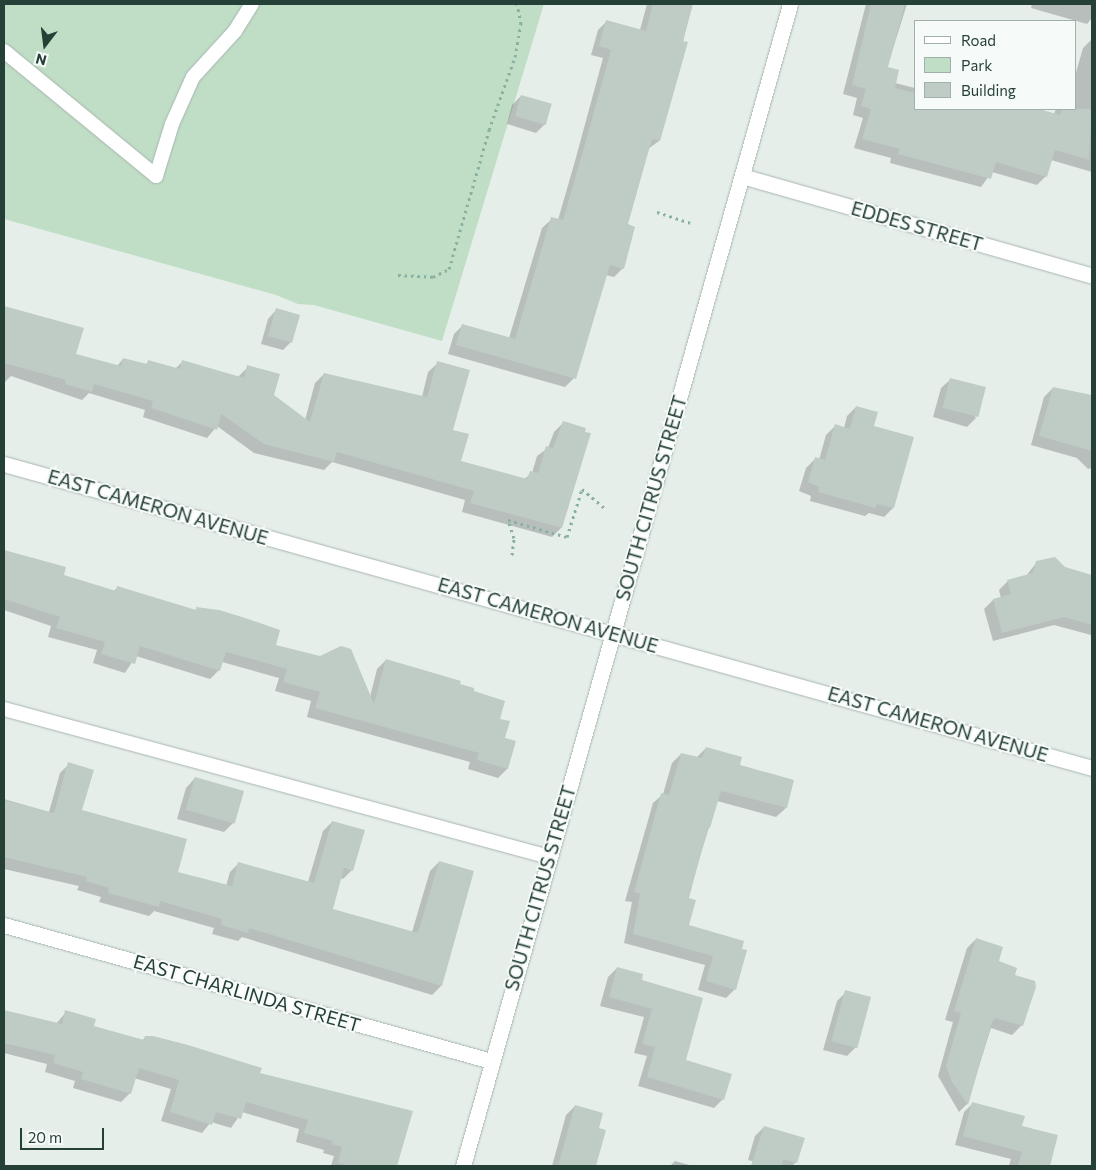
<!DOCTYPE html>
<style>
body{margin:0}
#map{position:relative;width:1096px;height:1170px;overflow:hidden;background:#e6eeea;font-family:Commissioner,sans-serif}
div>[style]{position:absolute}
.green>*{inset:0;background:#c0dec6}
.shadow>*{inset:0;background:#0003}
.building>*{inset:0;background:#beccc5;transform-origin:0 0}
.path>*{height:3px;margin-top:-1.5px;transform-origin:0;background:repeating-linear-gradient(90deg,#87b1a0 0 2.5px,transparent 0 6.5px)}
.roads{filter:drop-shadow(0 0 1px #a8b6b1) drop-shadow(0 0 1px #a8b6b1)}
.lane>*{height:14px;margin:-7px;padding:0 7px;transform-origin:7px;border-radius:7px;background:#fff}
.street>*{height:15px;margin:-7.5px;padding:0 7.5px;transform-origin:7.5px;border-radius:7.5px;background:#fff}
.secondary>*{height:15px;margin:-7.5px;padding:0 7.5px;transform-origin:7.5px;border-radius:7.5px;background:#fff}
span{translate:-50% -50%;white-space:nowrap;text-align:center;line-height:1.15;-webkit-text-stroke:4px #f6faf8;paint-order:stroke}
.street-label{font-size:19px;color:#254037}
.frame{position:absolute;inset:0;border:5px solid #254037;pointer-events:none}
.legend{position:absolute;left:914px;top:20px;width:162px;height:90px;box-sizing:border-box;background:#f6faf8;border:1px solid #a2b0ab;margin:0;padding:6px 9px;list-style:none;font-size:15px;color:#254037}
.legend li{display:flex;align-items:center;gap:10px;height:25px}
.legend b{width:25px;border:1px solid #a2b0ab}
.north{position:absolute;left:20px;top:20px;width:50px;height:50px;-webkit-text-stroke:4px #f6faf8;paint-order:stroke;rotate:195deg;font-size:14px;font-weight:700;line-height:20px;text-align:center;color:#254037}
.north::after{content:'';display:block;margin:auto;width:18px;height:22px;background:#254037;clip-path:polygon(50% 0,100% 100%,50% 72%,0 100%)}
.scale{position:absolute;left:20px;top:1128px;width:84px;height:22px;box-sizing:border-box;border:2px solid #254037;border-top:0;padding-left:6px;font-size:15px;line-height:18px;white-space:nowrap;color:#254037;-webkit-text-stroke:4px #f6faf8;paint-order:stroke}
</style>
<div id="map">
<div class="green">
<i style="clip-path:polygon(4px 4px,544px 4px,442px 341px,314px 305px,298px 304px,276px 295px,4px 219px)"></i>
</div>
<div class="shadow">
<i style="clip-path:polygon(647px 4px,692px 4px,659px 141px,648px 149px,626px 225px,623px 268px,614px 277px,606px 275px,574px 378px,565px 387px,448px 354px,454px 334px,463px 325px,509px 338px,542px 228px,552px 219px,558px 220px,575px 161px,603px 58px,591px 55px,598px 30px,607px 21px,640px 30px)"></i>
<i style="clip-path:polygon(866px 4px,907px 4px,887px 68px,895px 83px,915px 88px,915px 109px,988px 109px,999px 112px,1001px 109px,1035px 109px,1054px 114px,1056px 109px,1075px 109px,1075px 76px,1083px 48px,1092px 39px,1092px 172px,1051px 160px,1046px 176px,1037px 185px,992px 172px,981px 187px,890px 163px,891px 158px,854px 148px,863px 118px,853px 115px,857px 98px,843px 94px)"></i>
<i style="clip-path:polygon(1032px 4px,1092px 4px,1092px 18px,1087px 24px,1031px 8px)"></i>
<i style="clip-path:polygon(521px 96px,545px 124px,536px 133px,507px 124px,512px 105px)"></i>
<i style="clip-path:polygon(4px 307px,82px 329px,75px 355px,117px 366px,123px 359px,145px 365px,149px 361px,175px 369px,183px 361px,238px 377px,248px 367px,273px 395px,305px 420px,315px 383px,324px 374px,422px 397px,428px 372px,438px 363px,460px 462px,523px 480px,532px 473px,537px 456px,548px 448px,554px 432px,563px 423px,561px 528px,552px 537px,462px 512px,465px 500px,332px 462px,324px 470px,254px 453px,217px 426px,207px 438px,143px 417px,145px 410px,89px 393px,82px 400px,11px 376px,4px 383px)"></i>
<i style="clip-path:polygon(277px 309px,292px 341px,283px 350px,261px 344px,268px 319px)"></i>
<i style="clip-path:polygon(951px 379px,976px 418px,967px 427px,933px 417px,941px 388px)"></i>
<i style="clip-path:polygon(1053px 388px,1092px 397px,1092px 468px,1088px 469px,1077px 458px,1031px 445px,1044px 397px)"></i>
<i style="clip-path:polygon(856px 407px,893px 508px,884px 517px,869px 513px,865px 516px,810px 501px,811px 496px,799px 491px,806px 468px,815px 459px,819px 460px,826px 435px,835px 426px,844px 428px,847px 416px)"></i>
<i style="clip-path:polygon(4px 552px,64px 568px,62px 576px,114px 591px,118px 587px,194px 611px,197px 608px,275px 645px,370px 697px,377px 669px,386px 660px,459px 685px,472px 692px,499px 719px,504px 739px,514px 742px,507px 769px,498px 778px,468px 769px,470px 762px,307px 717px,311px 701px,275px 691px,279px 678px,222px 662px,219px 670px,210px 679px,136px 656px,125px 673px,93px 663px,97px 650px,48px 637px,51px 626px,4px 610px)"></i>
<i style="clip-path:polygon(1037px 562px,1092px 576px,1091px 635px,1054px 625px,993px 641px,984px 609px,993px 600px,1001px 598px,999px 590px,1008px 581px,1026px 576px)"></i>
<i style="clip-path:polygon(706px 748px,739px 765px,793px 781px,786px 808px,776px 817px,717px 801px,687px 899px,688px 926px,743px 942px,735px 989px,726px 998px,698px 990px,705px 965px,624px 943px,632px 902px,625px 901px,653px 803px,663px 794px,672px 763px,681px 754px,697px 757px)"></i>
<i style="clip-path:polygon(69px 764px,81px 811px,176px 873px,226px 886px,230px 872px,239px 863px,308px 882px,323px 831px,332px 822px,352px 870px,343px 879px,340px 878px,331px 910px,412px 932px,430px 871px,439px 862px,473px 872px,441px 986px,432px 995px,242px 937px,238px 941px,212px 934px,214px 928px,154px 911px,149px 916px,99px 902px,101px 897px,77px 890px,79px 886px,4px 869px,4px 799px,49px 812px,60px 773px)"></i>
<i style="clip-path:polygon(195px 778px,233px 823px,224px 832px,177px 819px,186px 788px)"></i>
<i style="clip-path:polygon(976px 939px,1014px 976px,1034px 981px,1021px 1026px,1012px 1035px,991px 1028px,967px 1104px,959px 1112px,938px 1076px,953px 1022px,945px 1020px,967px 948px)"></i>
<i style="clip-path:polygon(617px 968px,640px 981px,684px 1061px,723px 1099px,714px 1108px,638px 1086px,647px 1056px,634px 1053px,644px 1017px,600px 1006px,608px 977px)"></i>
<i style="clip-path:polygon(846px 992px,856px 1047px,847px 1056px,823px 1050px,837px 1001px)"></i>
<i style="clip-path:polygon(4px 1011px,56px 1024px,66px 1012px,93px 1027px,142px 1041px,145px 1037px,258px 1074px,411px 1112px,396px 1166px,331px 1166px,334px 1156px,323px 1153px,324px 1150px,296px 1142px,299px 1129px,242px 1112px,231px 1128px,211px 1122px,202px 1133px,161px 1121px,171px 1089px,134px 1078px,130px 1093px,121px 1102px,73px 1088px,75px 1081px,45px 1072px,47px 1064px,4px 1053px)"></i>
<i style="clip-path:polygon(973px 1103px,1021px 1126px,1057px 1136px,1049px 1166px,1009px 1166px,1011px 1159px,955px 1145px,964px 1112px)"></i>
<i style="clip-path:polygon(575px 1106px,597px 1129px,604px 1131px,595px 1166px,552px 1166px,566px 1115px)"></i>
<i style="clip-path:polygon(764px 1127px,796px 1162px,792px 1166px,769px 1166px,748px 1160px,755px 1136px)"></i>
<i style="clip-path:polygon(675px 1161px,693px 1166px,670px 1166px)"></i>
</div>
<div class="building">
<i style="clip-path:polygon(653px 4px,693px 4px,683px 41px,688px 42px,660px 141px,652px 139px,628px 224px,635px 227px,624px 269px,610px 265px,576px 379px,456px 345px,462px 324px,515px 339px,551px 217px,563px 220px,583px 151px,611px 50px,599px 46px,606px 20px,646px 31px)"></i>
<i style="clip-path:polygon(871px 4px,905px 4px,888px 67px,899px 70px,895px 88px,915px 93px,915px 109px,1039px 109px,1060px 115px,1062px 109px,1092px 109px,1089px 160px,1055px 150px,1047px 177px,996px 162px,991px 179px,898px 154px,900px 149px,862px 139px,871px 109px,861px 106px,866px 89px,852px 85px)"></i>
<i style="left:521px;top:95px;width:32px;height:22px;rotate:16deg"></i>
<i style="clip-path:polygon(4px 306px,84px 328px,76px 354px,121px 366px,123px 358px,147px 364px,148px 360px,180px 369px,182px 360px,244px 378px,247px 365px,280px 374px,274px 395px,310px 422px,324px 373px,427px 397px,437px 361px,470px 370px,453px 430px,469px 434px,461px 461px,527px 479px,530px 471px,538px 473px,546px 446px,553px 448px,563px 421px,586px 428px,585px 432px,591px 433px,562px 528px,470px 503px,474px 491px,337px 452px,334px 462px,264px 444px,221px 414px,217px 430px,151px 408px,153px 401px,94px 384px,92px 392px,65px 384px,66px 380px,4px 363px)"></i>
<i style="left:276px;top:308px;width:25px;height:29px;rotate:16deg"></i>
<i style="left:950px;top:378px;width:37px;height:31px;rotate:14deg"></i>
<i style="clip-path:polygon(1053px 387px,1092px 395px,1092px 451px,1039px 436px)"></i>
<i style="clip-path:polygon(856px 406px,878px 412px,874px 426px,914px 437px,894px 508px,877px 504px,875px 508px,818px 492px,819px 487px,808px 482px,815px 457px,825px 460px,835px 424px,850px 429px)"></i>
<i style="clip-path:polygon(4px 550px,66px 567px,64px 575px,116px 591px,117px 586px,196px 610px,196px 607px,219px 610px,245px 618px,280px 630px,276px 645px,320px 656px,341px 646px,351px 649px,374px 704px,386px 659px,461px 681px,460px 684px,474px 688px,474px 691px,505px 701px,500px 719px,510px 721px,505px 738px,516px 741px,508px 769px,477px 760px,479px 753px,315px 708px,320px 692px,283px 682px,287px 669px,226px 652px,220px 671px,140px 646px,135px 664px,101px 654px,105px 642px,56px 628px,60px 617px,4px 599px)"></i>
<i style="clip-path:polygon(1055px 557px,1065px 567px,1092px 575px,1092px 625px,1064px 617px,1002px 633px,993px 599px,1011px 594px,1007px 580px,1033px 573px,1036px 561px)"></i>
<i style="clip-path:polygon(706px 747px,742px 757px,740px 765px,794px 780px,787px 808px,721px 791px,710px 828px,708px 827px,689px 898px,696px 900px,689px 925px,744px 941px,742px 949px,747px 950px,736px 990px,706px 981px,713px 956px,633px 934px,640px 894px,634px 892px,661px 793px,669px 795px,681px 753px,702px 758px)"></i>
<i style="clip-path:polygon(68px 762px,94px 770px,82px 810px,187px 839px,178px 872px,232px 886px,238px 862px,314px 883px,332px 821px,365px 830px,353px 871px,344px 868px,333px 909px,418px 933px,439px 861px,474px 871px,442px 986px,249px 928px,248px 933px,221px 925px,222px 919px,160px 901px,159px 907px,108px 893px,109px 888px,86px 881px,87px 877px,4px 857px,4px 800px,54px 813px)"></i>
<i style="left:195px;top:777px;width:51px;height:34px;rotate:16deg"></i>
<i style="clip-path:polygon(976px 938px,1003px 947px,999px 961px,1017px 968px,1015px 975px,1035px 981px,1036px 987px,1023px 1026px,995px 1018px,992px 1022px,968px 1105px,952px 1082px,946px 1066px,961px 1013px,954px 1011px)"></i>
<i style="clip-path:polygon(617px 967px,643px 974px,642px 980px,703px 998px,686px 1060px,732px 1074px,724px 1100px,647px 1077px,655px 1047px,642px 1044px,652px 1009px,609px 997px)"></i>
<i style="left:845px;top:990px;width:27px;height:53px;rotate:15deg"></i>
<i style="clip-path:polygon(4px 1010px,62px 1024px,65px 1010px,96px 1019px,94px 1026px,144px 1040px,145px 1036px,153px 1036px,188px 1045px,262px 1068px,260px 1073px,413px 1111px,397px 1166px,352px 1166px,338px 1163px,342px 1147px,332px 1144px,333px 1141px,304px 1133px,308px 1120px,246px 1102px,241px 1119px,216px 1112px,212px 1125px,170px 1112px,179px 1080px,139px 1068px,131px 1094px,81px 1079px,83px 1072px,53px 1063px,55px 1055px,4px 1043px)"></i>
<i style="clip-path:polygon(972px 1102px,1025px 1116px,1022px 1126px,1058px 1135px,1050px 1166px,1018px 1166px,1022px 1152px,963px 1136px)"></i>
<i style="clip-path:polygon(575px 1105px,603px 1113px,599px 1128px,606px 1130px,596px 1166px,558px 1166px)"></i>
<i style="clip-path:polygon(764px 1126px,805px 1138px,797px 1163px,783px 1159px,782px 1166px,751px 1166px)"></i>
</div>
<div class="path">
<i style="left:657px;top:212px;width:35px;rotate:18deg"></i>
<i style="left:398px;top:275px;width:35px;rotate:3deg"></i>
<i style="left:433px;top:277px;width:18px;rotate:-27deg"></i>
<i style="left:449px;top:269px;width:145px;rotate:-73.9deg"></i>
<i style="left:489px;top:130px;width:77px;rotate:-70.4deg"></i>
<i style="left:515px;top:57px;width:34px;rotate:-80deg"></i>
<i style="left:521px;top:24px;width:20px;rotate:-101deg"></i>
<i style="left:512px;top:555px;width:17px;rotate:-83deg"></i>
<i style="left:514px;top:538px;width:19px;rotate:-108deg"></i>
<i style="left:508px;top:520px;width:61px;rotate:16.1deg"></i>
<i style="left:567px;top:537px;width:50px;rotate:-72.6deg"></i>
<i style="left:582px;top:489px;width:30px;rotate:40deg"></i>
</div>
<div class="roads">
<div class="lane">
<i style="left:4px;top:51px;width:197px;rotate:39.4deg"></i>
<i style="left:156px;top:176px;width:54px;rotate:-72.9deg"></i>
<i style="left:172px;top:124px;width:51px;rotate:-65.9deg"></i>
<i style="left:193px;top:77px;width:62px;rotate:-47.6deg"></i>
<i style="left:235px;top:31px;width:32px;rotate:-58deg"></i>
<i style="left:4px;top:709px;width:565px;rotate:15.19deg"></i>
</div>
<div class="street">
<i style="left:742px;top:176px;width:364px;rotate:15.9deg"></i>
<i style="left:4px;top:925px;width:506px;rotate:15.6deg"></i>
</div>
<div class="secondary">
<i style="left:4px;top:464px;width:1130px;rotate:15.61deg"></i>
<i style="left:463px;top:1166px;width:1207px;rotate:-74.28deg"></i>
</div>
</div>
<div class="street-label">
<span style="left:917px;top:226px;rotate:16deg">EDDES STREET</span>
<span style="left:651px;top:498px;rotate:-74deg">SOUTH CITRUS STREET</span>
<span style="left:158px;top:507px;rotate:16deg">EAST CAMERON AVENUE</span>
<span style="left:548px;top:615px;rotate:16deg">EAST CAMERON AVENUE</span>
<span style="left:938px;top:724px;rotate:16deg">EAST CAMERON AVENUE</span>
<span style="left:540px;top:888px;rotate:-74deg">SOUTH CITRUS STREET</span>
<span style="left:247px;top:993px;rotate:16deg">EAST CHARLINDA STREET</span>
</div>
<div class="frame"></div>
<ul class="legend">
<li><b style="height:6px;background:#fff"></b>Road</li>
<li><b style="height:14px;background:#c0dec6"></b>Park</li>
<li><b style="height:14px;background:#beccc5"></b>Building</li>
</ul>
<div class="north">N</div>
<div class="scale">20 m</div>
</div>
